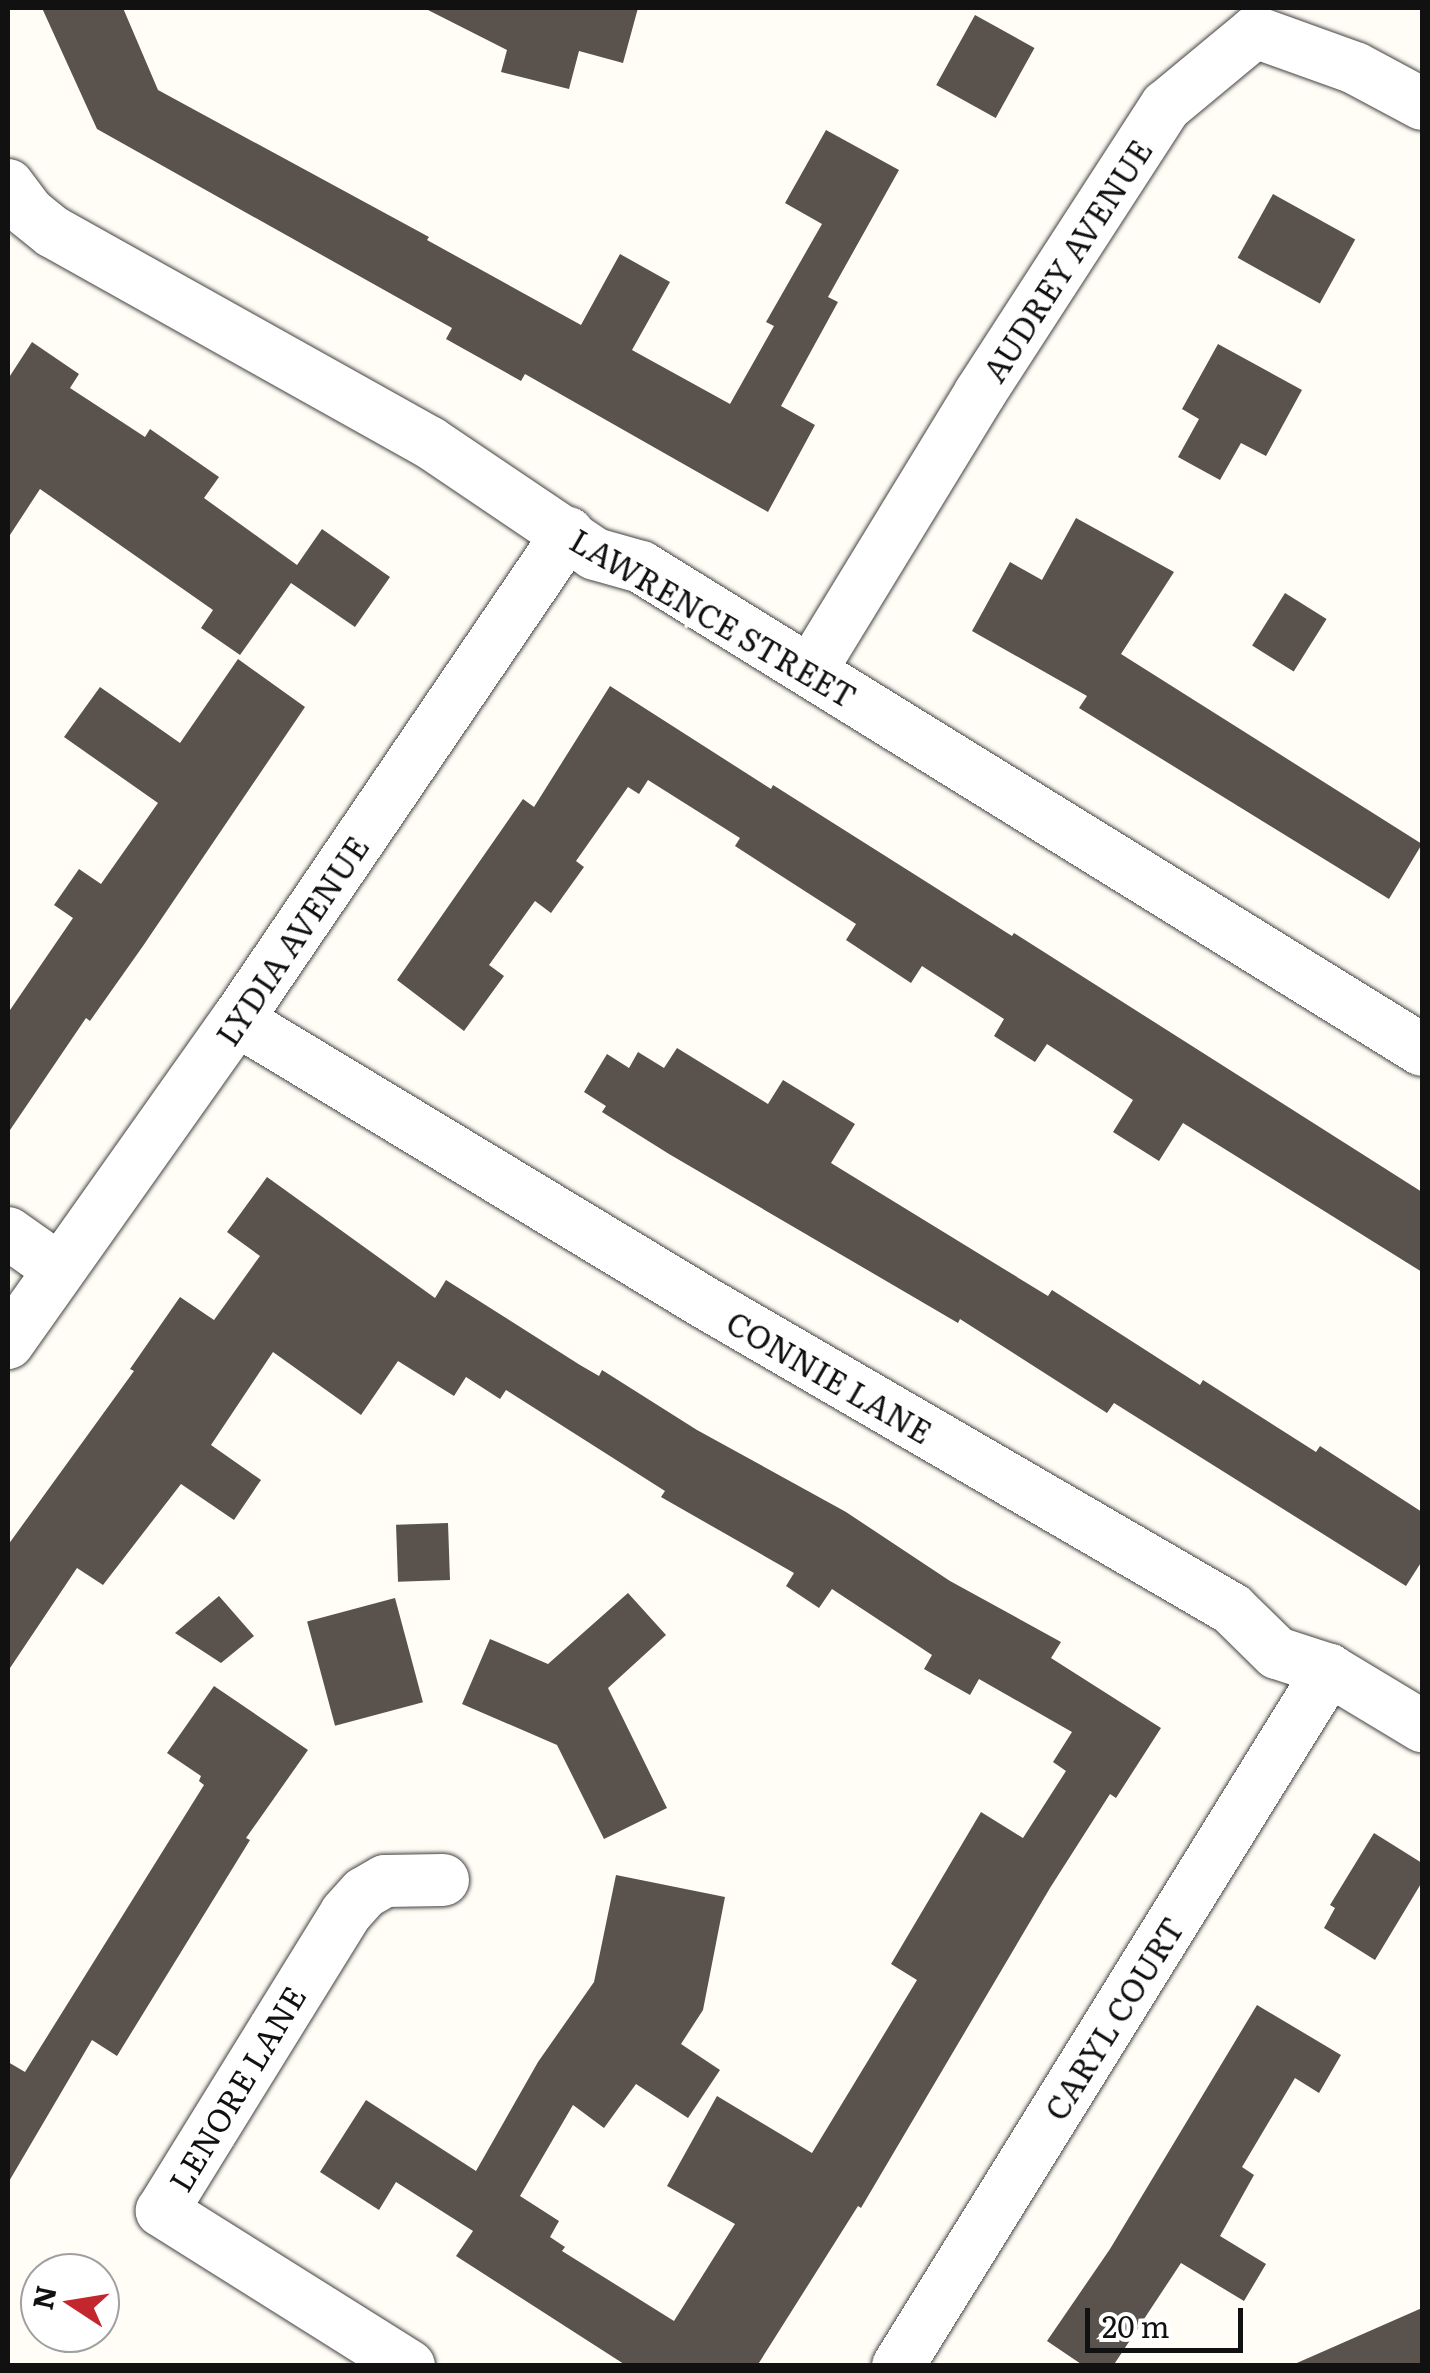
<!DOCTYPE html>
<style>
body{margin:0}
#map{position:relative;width:1430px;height:2373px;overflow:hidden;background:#fffdf5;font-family:Literata,serif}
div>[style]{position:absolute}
.building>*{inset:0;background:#5a524d;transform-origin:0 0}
.roads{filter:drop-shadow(0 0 2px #444) drop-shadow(0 0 2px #444)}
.minor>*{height:52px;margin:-26px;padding:0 26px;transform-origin:26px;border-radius:26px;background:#fff}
span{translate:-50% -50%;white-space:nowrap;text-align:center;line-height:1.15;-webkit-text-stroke:10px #fff;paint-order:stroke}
.street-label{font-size:32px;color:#111}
.frame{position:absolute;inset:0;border:10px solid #111;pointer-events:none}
.north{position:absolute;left:20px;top:2253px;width:100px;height:100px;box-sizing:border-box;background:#fff;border:2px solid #a0a0a0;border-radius:50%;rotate:282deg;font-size:28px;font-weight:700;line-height:40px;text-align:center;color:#111}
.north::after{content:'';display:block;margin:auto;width:35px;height:45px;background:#c4262e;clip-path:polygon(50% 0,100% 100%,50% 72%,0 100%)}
.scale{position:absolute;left:1085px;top:2308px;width:158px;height:45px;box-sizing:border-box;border:5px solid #111;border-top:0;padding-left:12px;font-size:30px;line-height:35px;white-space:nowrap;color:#111;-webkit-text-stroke:8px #fff;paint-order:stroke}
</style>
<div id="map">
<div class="building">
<i style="clip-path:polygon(42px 8px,123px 8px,158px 90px,429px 237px,427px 240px,581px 325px,620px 254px,670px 282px,632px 350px,730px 404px,774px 326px,766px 322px,822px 224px,785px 203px,826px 130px,899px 170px,828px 297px,838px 302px,781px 406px,815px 425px,768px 512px,525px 374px,521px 381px,446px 339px,452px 328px,97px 129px)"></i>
<i style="clip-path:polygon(424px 8px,638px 8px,623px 63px,579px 51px,569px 89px,501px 72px,507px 50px)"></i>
<i style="left:975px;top:15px;width:68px;height:80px;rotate:29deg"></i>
<i style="left:1273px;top:194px;width:94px;height:73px;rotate:29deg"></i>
<i style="clip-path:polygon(32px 342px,79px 374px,70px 388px,145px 437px,150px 429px,219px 477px,204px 498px,297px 565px,322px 529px,390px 577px,355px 627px,291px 583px,240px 655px,201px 628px,213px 610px,40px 489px,8px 538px,8px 379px)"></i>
<i style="clip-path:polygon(1218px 344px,1302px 390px,1266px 456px,1241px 443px,1220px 480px,1178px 457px,1199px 419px,1182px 409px)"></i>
<i style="clip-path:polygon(1076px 518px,1174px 572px,1121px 654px,1422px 844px,1389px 899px,1079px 708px,1087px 696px,972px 631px,1010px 562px,1042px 580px)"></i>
<i style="left:1285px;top:593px;width:49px;height:62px;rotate:32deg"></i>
<i style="clip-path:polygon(238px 659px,305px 707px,143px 946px,90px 1021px,86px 1018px,8px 1133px,8px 1013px,73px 918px,54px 905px,79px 869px,101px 884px,158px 803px,64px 737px,100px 687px,180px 743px)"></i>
<i style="clip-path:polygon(610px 686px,771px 789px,773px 785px,1012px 936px,1014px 933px,1422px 1192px,1422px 1272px,1183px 1123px,1159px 1161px,1113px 1132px,1133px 1100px,1047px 1044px,1035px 1062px,994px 1036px,1004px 1019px,922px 966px,911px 983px,846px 940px,856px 924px,735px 846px,740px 838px,648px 780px,639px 794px,628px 787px,576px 861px,584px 867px,551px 913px,535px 901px,489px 965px,504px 976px,464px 1031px,397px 980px,523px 799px,534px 807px)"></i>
<i style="clip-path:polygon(677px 1048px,768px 1104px,783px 1080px,855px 1124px,831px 1163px,1048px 1296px,1052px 1290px,1200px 1385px,1203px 1380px,1316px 1452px,1320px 1446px,1422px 1512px,1422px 1561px,1406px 1586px,1114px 1403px,1107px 1413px,960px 1319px,958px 1323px,669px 1154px,602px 1112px,606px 1106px,584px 1092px,607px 1054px,629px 1068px,638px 1052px,664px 1068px)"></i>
<i style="clip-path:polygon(267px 1177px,435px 1298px,446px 1280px,580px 1365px,599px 1376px,602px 1370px,697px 1430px,846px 1512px,950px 1581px,1061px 1642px,1051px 1658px,1161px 1728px,1116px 1798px,1110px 1794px,1050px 1888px,861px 2208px,858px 2206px,757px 2366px,627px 2366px,456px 2256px,473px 2231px,396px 2182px,379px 2210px,320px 2172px,366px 2100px,476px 2171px,538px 2062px,594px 1982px,616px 1875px,725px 1897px,703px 2010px,681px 2044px,720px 2070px,688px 2118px,636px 2084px,604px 2128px,573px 2105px,520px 2196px,559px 2221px,550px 2237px,565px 2247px,562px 2251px,674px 2321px,735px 2224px,667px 2186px,717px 2096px,812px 2153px,917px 1980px,891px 1964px,981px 1812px,1023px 1838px,1066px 1771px,1053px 1762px,1072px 1732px,979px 1679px,970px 1695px,924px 1669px,932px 1655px,832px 1589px,819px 1608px,786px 1586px,794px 1573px,661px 1497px,665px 1491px,506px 1390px,500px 1399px,466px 1377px,454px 1396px,398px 1361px,361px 1415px,273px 1352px,211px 1445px,261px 1480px,234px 1520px,181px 1484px,103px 1585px,77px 1568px,8px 1671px,8px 1545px,134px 1371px,130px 1369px,180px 1297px,214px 1320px,260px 1256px,227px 1232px)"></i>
<i style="left:448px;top:1523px;width:57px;height:52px;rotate:88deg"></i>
<i style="clip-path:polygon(628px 1593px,666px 1635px,608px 1688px,667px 1808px,604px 1839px,557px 1745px,462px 1704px,490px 1639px,548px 1664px)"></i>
<i style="clip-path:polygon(219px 1596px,254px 1636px,221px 1663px,175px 1633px)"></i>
<i style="left:395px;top:1598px;width:108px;height:91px;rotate:75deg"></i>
<i style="clip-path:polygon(214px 1686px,308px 1750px,246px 1838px,250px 1840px,117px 2056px,92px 2040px,8px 2183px,8px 2062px,25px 2072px,204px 1785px,199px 1781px,201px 1776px,167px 1753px)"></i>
<i style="clip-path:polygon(1374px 1833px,1422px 1863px,1422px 1882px,1375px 1960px,1324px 1928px,1335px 1908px,1330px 1905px)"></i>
<i style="clip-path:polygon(1257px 2005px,1341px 2055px,1319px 2093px,1295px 2078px,1242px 2167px,1254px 2175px,1220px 2236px,1266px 2264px,1244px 2301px,1181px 2263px,1113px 2366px,1084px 2366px,1047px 2341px,1110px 2249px)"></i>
<i style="clip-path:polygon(1422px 2308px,1422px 2366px,1290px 2366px)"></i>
</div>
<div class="roads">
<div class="minor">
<i style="left:8px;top:185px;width:34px;rotate:53deg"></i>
<i style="left:28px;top:212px;width:32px;rotate:39deg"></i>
<i style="left:53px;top:232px;width:431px;rotate:29.2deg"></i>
<i style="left:429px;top:442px;width:200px;rotate:34deg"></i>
<i style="left:595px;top:554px;width:48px;rotate:15.8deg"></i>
<i style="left:641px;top:567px;width:918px;rotate:31.73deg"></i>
<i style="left:811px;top:670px;width:324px;rotate:-58.6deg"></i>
<i style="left:980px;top:393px;width:342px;rotate:-57.1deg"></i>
<i style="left:1166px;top:106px;width:116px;rotate:-39.7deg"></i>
<i style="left:1255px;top:32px;width:106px;rotate:19.8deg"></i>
<i style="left:1355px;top:68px;width:76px;rotate:28.2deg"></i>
<i style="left:237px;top:1020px;width:543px;rotate:31.14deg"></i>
<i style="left:702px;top:1301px;width:613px;rotate:30.16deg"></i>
<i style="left:1232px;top:1609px;width:63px;rotate:44.4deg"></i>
<i style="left:1277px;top:1653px;width:55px;rotate:18.1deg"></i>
<i style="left:1329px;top:1670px;width:109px;rotate:31.1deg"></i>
<i style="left:8px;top:1233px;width:62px;rotate:35.2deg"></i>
<i style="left:8px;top:1343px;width:396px;rotate:-54.7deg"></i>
<i style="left:237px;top:1020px;width:589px;rotate:-55.8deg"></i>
<i style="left:409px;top:2366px;width:292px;rotate:-147.9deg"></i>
<i style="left:162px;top:2211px;width:350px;rotate:-58.3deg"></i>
<i style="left:346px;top:1913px;width:27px;rotate:-48deg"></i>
<i style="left:364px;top:1893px;width:24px;rotate:-30deg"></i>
<i style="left:385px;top:1881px;width:58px;rotate:-1deg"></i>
<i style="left:898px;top:2366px;width:819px;rotate:-58.23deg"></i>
</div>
</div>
<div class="street-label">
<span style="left:1066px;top:260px;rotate:-57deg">AUDREY AVENUE</span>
<span style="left:714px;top:617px;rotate:30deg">LAWRENCE STREET</span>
<span style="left:291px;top:940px;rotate:-56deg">LYDIA AVENUE</span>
<span style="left:830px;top:1376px;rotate:30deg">CONNIE LANE</span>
<span style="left:1113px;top:2018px;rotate:-58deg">CARYL COURT</span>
<span style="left:236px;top:2088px;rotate:-59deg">LENORE LANE</span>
</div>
<div class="frame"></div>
<div class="north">N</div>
<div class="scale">20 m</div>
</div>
